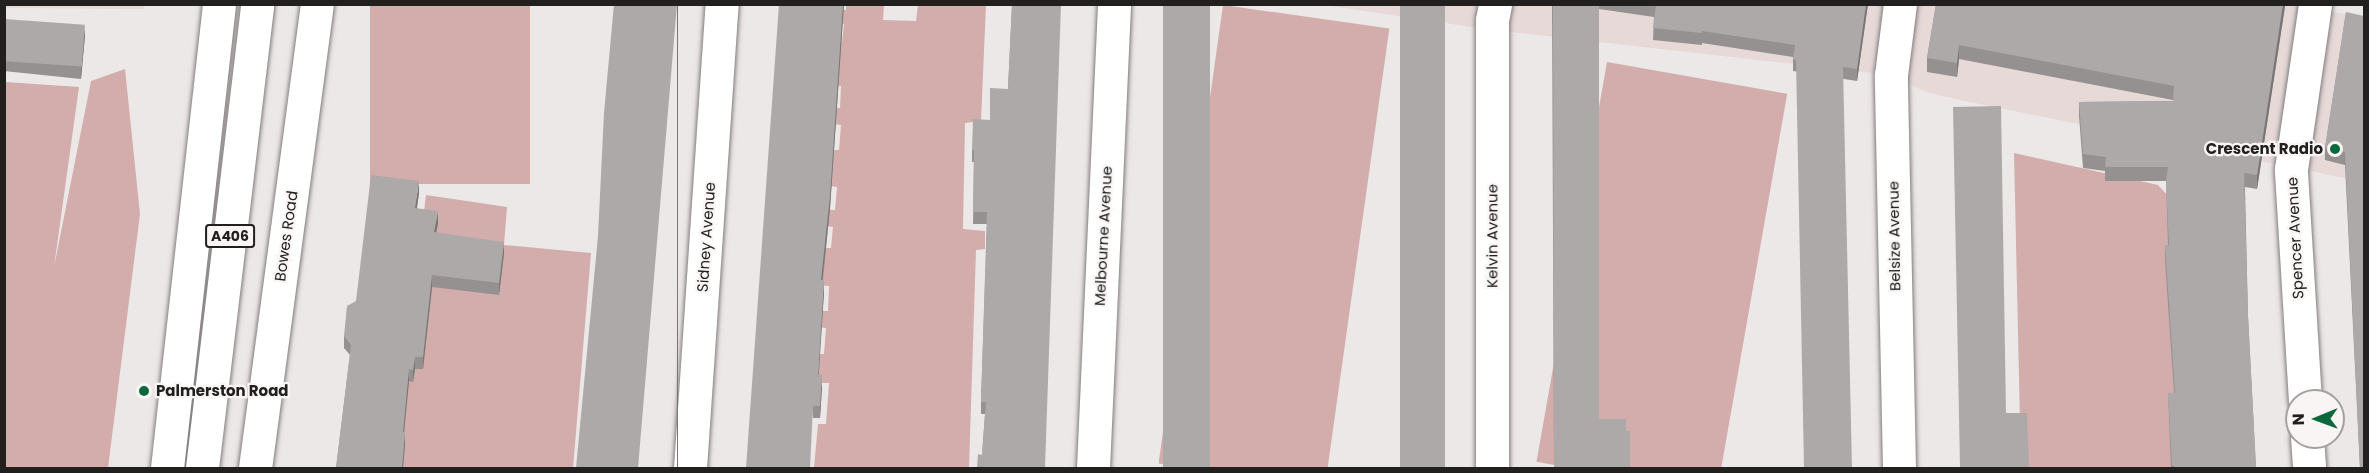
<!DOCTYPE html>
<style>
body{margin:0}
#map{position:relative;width:2369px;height:473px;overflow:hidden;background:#ece8e7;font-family:Poppins,sans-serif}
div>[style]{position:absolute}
.built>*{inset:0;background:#e6d9d8}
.green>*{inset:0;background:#d2adab;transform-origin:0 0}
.roads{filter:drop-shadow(0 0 2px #827e7e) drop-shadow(0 0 2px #827e7e)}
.minor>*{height:33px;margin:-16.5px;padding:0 16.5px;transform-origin:16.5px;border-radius:16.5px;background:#fff}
.highway>*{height:33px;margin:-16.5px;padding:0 16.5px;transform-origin:16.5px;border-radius:16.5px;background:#fff}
.wall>*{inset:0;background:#959190}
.shaded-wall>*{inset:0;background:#797676;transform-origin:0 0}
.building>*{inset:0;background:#ada9a8;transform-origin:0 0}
.dots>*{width:16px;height:16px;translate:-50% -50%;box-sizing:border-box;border:3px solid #f9f5f5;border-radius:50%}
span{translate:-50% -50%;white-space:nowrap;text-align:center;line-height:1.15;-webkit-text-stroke:4.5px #f9f5f5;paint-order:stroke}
.shield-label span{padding:2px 4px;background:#f9f5f5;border:2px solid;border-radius:4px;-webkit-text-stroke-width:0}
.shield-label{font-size:14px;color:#21201f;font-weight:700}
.poi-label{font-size:15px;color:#21201f;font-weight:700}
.right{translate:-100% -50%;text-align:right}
.left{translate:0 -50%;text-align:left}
.street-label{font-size:15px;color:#21201f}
.frame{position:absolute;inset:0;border:6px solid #21201f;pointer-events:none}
.north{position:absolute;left:2285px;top:389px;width:60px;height:60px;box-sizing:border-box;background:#f9f5f5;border:2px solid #a3a09f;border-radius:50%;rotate:269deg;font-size:16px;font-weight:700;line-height:24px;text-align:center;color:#21201f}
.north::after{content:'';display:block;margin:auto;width:21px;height:27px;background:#0b683c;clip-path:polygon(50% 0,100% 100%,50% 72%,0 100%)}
</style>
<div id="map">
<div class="built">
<i style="clip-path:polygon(5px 4px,145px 4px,145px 5px,144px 9px,5px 8px)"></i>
<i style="clip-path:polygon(2280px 4px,2364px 17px,2364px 182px,1960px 100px,1926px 92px,1891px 75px,1492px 30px,1324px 5px)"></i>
</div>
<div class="green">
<i style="left:370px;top:5px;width:160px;height:179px"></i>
<i style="clip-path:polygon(846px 5px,884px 5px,883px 20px,916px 21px,918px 5px,986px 5px,981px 121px,965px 123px,963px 229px,985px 231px,985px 249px,976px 250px,969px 468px,814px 468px,818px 424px,826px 424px,829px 383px,808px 383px,810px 354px,824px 354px,826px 328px,810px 326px,811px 311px,828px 311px,829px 286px,814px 285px,817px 248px,831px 248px,833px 227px,818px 225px,819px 209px,835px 210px,837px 187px,822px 185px,825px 150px,839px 150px,841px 125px,825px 123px,825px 107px,840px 108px,841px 86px,826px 85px,830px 42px,842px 42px,844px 24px,831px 23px,832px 9px,846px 10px)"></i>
<i style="left:1223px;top:5px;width:168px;height:463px;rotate:8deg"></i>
<i style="left:1607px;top:62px;width:183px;height:406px;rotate:10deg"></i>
<i style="clip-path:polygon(125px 69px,140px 214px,108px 468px,5px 468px,5px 82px,79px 87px,54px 267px,91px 81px)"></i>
<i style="clip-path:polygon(2014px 153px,2158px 185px,2184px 213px,2196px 468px,2021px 468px)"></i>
<i style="clip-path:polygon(426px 195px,507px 207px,504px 245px,591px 253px,573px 468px,392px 468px)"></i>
</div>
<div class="roads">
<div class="minor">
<i style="left:2305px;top:401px;width:232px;rotate:-93.5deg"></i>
<i style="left:2291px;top:169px;width:167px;rotate:-81.7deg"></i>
<i style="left:2307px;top:437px;width:31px;rotate:86deg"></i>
<i style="left:690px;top:468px;width:465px;rotate:-86.1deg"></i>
<i style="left:1093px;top:468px;width:464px;rotate:-87.4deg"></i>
<i style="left:1492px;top:468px;width:448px;rotate:-90deg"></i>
<i style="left:1492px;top:20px;width:16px;rotate:-79deg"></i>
<i style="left:1899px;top:468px;width:393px;rotate:-91.2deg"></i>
<i style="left:1891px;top:75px;width:72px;rotate:-82.8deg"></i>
</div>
<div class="highway">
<i style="left:167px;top:468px;width:467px;rotate:-83.6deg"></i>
<i style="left:202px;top:468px;width:467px;rotate:-83.2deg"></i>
<i style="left:255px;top:468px;width:468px;rotate:-82.4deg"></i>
</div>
</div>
<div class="wall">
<i style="clip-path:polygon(779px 4px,844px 4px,830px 208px,823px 280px,824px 292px,818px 375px,822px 387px,820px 418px,813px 418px)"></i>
<i style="clip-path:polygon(996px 4px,1061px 4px,982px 455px,985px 414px,981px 414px,981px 402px,987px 224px,973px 224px,974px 162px,972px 162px,972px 150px,1008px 89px,1012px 6px,996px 5px)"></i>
<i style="clip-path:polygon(1552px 4px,1868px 4px,1857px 81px,1793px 71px,1793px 57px,1702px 43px,1702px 45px,1653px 40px,1654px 17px,1599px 9px,1554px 468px)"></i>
<i style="clip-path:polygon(1936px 4px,2285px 4px,2257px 189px,2245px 187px,2248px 316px,2256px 468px,2171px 468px,2168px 393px,2174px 393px,2165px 260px,2165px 245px,2168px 245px,2166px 181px,2105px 181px,2105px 171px,2083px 168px,2079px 116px,2079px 102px,2173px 101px,2173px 100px,1959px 59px,1957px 77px,1927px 72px,1927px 58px)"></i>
<i style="clip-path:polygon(2346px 12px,2364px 468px,2360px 468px,2345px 165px,2325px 160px,2325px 148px)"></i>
<i style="clip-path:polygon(4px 19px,85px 35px,81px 79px,4px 71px)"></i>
<i style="clip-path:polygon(419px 193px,417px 208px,438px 223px,436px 233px,504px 253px,499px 295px,432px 287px,423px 369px,415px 369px,413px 382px,409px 381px,404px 432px,405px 444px,403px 468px,336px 468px,350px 355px,344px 348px,344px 336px,356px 301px)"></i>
</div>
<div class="shaded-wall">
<i style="left:677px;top:4px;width:1px;height:466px"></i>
<i style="clip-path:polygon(843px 4px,844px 4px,830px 208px,821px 292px,821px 280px)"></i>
<i style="clip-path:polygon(1866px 4px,1868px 4px,1857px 81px,1857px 69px)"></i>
<i style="clip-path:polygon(2283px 4px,2285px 4px,2285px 7px,2257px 189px,2257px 175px)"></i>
<i style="clip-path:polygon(85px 25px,85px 35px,81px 79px,81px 69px)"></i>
<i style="clip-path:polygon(1959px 45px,1959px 59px,1957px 77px,1957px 63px)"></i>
<i style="clip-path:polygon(419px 181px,419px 193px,415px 220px,415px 208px)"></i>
<i style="clip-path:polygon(438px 211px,438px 223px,434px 244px,434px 232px)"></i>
<i style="clip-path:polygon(504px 242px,504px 253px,499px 295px,499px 283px)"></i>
<i style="clip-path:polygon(432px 275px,432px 287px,423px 369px,423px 357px)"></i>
<i style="clip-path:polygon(824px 280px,824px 292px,818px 387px,818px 375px)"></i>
<i style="clip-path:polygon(415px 357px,415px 369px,413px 382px,413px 370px)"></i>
<i style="clip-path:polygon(409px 369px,409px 381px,403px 443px,403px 432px)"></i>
<i style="clip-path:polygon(822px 375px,822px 387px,820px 418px,820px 406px)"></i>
<i style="clip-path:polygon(405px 432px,405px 444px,403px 468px,402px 468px)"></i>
</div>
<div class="building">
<i style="clip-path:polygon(614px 4px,677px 4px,638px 468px,576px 468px,598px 236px,604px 113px)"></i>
<i style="clip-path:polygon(779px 4px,843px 4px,830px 196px,821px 280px,824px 280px,818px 375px,822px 375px,820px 406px,813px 406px,810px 468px,746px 468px)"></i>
<i style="clip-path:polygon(1012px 4px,1061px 4px,1045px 468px,977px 468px,978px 454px,982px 455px,986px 402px,981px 402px,987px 212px,973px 212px,974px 150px,972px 150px,973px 119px,990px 120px,990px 88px,1008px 89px)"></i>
<i style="left:1163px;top:4px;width:47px;height:464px"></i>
<i style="left:1400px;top:4px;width:45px;height:464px"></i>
<i style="clip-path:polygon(1553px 4px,1599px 4px,1599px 419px,1626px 419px,1626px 431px,1630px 431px,1630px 468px,1554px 468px)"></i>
<i style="clip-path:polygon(1650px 4px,1866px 4px,1857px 69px,1843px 67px,1852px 468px,1804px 468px,1796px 60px,1793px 59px,1795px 45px,1702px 31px,1702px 33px,1653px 28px,1656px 5px)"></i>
<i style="clip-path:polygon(1936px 4px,2283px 4px,2257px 175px,2244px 173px,2248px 316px,2256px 468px,2175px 468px,2175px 466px,2172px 466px,2168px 393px,2175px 393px,2165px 245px,2169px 245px,2166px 181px,2168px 167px,2105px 167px,2106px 157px,2083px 154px,2079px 102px,2173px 101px,2174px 86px,1959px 45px,1957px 63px,1927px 58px)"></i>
<i style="clip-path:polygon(2346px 12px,2364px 16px,2364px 468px,2360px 468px,2345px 152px,2325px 148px)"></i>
<i style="left:4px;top:19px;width:81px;height:42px;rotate:4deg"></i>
<i style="clip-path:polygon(2001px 106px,2006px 413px,2027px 413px,2029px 468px,1960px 468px,1953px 107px)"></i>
<i style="clip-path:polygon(371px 175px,419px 181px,415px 208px,438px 211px,434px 232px,504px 242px,499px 283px,432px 275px,423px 357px,415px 357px,413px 370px,409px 369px,403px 432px,405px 432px,402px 468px,336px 468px,351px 345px,344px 336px,347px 306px,356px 301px)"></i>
</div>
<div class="dots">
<i style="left:2335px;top:149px;background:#0b683c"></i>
<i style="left:144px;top:391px;background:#0b683c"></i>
</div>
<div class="shield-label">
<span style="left:230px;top:236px">A406</span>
</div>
<div class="poi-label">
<span class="right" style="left:2323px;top:149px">Crescent Radio</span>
<span class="left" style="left:156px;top:391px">Palmerston Road</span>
</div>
<div class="street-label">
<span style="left:286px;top:236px;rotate:-82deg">Bowes Road</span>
<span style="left:1103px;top:236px;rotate:-87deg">Melbourne Avenue</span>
<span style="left:1492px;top:236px;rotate:-90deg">Kelvin Avenue</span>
<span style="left:1894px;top:236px;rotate:-91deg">Belsize Avenue</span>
<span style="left:706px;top:237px;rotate:-86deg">Sidney Avenue</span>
<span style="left:2295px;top:238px;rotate:-93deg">Spencer Avenue</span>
</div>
<div class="frame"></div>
<div class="north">N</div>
</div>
